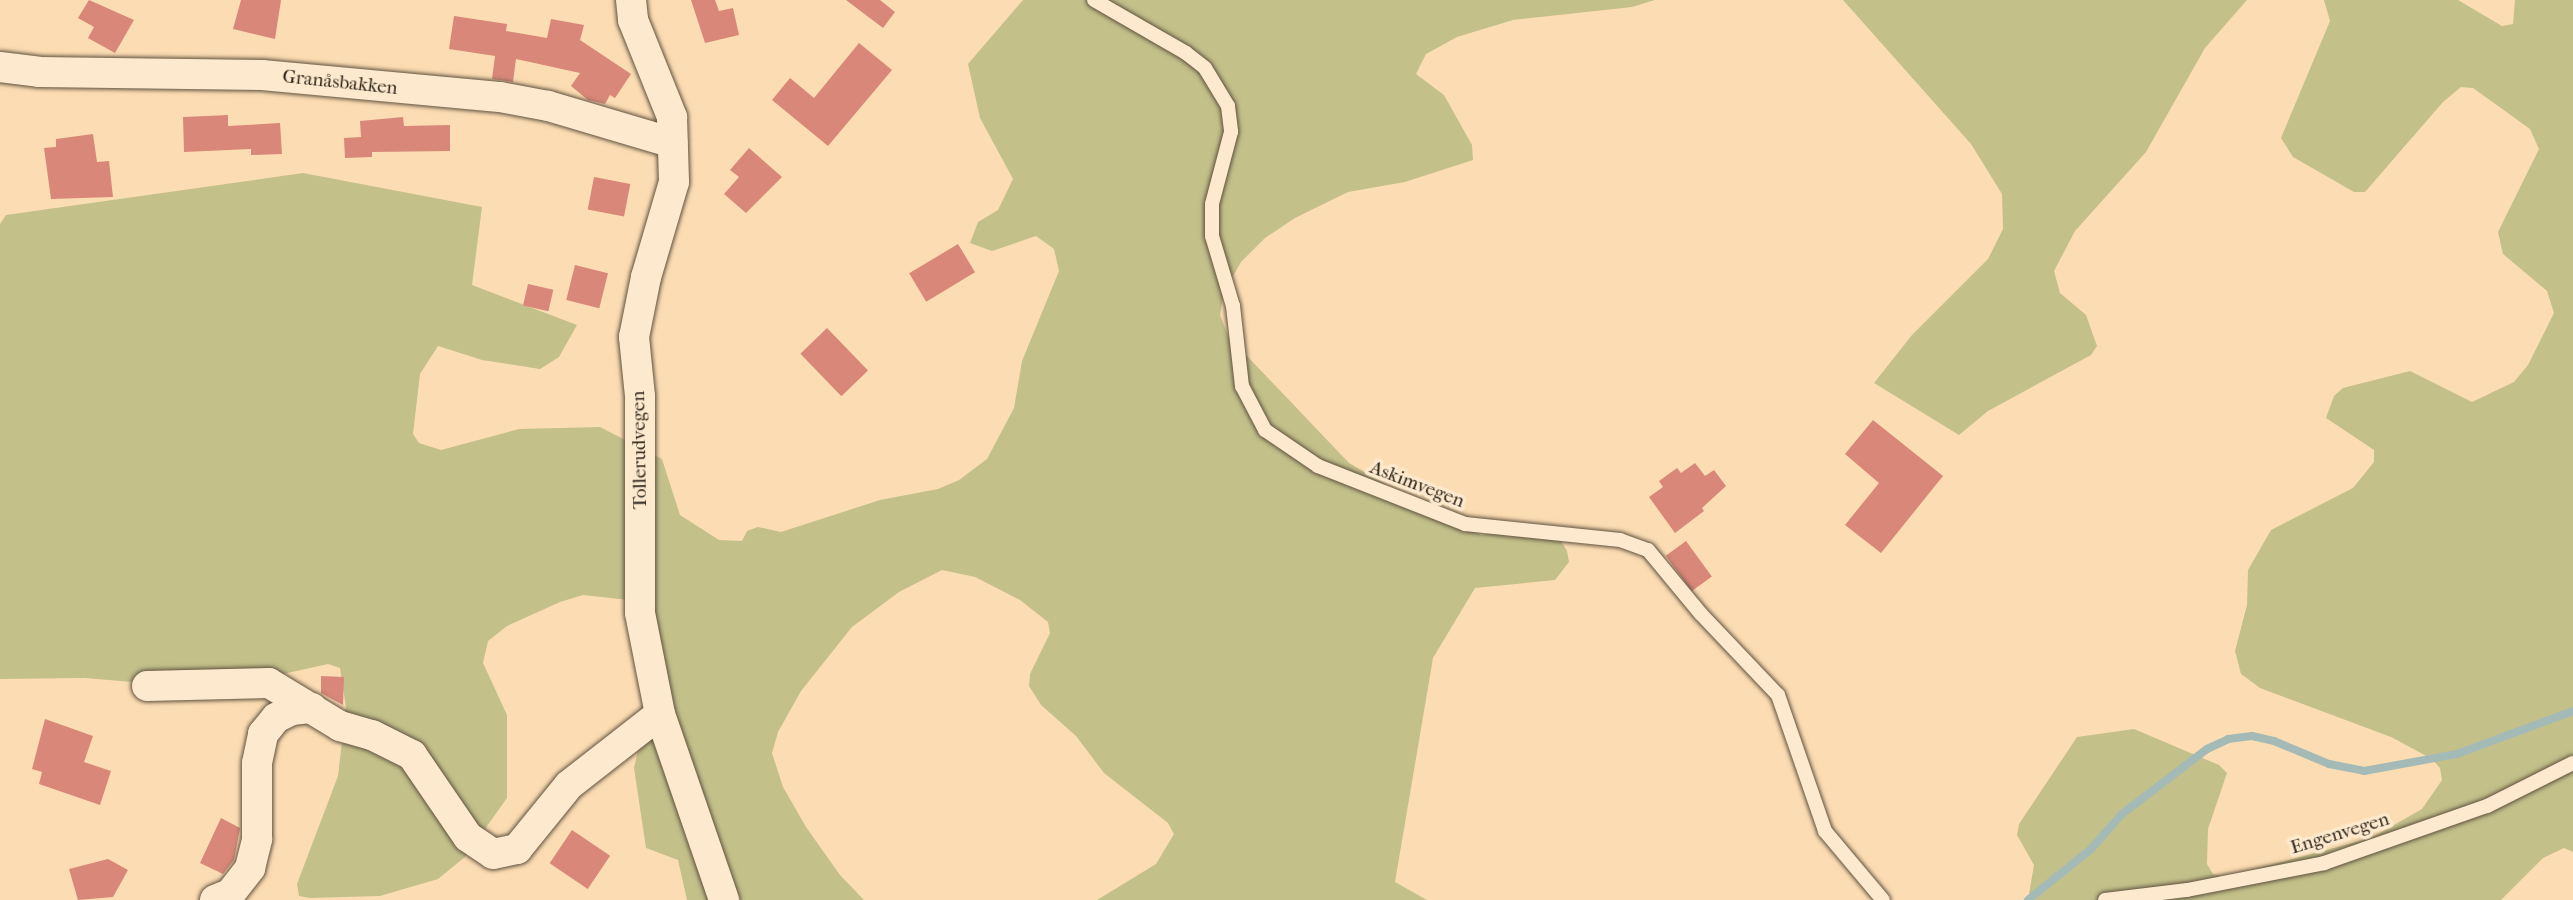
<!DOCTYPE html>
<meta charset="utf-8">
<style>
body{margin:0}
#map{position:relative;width:2573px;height:900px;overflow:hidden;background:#fcddb3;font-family:"IM FELL French Canon",serif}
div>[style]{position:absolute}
.green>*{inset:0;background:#c3c08a}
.stream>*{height:8px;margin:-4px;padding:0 4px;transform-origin:4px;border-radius:4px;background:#a3bab7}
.building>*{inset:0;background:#d88778;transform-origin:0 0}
.roads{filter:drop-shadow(0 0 2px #605240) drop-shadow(0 0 2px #605240)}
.lane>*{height:14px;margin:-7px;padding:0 7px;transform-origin:7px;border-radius:7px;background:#fde9ce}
.street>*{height:30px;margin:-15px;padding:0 15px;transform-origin:15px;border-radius:15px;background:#fde9ce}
span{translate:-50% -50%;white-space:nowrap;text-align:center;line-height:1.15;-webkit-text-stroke:7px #fde9ce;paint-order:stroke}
.street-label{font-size:19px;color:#2c2319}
</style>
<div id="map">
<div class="green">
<i style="clip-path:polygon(1023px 0,1655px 0,1632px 7px,1513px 20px,1457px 37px,1426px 54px,1416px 74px,1444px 95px,1472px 145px,1473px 160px,1405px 182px,1348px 192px,1295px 218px,1265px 238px,1241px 262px,1224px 292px,1220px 315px,1228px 336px,1349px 463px,1460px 528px,1482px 535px,1529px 530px,1561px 541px,1567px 551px,1569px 562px,1555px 580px,1475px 588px,1433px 658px,1395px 882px,1427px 900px,1097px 900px,1156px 864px,1174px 834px,1168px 823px,1104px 773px,1076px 736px,1041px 705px,1029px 686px,1030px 674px,1050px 633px,1048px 622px,1020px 600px,975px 577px,942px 570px,899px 592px,852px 627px,801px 691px,778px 732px,772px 753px,783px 787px,806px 827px,840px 875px,864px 900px,687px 900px,678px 860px,646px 848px,634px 768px,660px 655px,629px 600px,583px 595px,560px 602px,507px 626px,488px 641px,483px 663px,507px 715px,507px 798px,465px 857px,438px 879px,380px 896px,310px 898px,299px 896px,297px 884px,338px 776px,346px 707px,340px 668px,328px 664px,283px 674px,156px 684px,85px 678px,0 679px,0 224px,6px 215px,303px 173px,482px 207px,472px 285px,577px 325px,559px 357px,540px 369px,482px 360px,438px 346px,420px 374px,413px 434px,419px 443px,441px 450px,519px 429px,600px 427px,662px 459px,680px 515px,719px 540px,742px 541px,747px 531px,758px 527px,781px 532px,880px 500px,938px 489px,959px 480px,987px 459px,1014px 408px,1022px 361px,1059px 271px,1054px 249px,1036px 236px,992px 251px,970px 243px,978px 222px,998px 210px,1013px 179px,980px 118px,968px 64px)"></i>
<i style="clip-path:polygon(1843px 0,2247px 0,2205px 48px,2146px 152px,2075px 231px,2054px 271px,2060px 293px,2086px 315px,2097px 346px,2091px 355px,1988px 411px,1959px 435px,1874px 383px,1912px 335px,1988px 259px,2003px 229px,2002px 194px,1971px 144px)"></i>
<i style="clip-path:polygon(2324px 0,2458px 0,2502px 26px,2513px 24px,2515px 0,2573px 0,2573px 852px,2564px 848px,2543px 858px,2501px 900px,2028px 900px,2034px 865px,2017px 835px,2019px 824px,2077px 737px,2134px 729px,2219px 765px,2227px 773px,2208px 829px,2207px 864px,2213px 874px,2225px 877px,2371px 838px,2422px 809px,2442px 780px,2440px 768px,2432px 759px,2391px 737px,2260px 688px,2241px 674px,2235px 651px,2247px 605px,2248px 570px,2271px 530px,2353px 488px,2374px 462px,2374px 450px,2326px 418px,2334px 396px,2343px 388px,2410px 371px,2472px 402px,2514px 382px,2528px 365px,2554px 313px,2547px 291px,2503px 254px,2498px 232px,2539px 149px,2530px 129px,2473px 88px,2461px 87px,2443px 102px,2365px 192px,2354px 192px,2293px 157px,2281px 138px,2330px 21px)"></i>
</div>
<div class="stream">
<i style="left:2028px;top:900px;width:81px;rotate:-39deg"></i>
<i style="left:2091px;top:849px;width:47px;rotate:-48.5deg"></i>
<i style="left:2122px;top:814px;width:107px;rotate:-37.4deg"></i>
<i style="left:2207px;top:749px;width:23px;rotate:-25deg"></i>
<i style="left:2228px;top:739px;width:24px;rotate:-7deg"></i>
<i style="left:2252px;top:736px;width:23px;rotate:13deg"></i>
<i style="left:2274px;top:741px;width:60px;rotate:22.7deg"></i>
<i style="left:2329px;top:764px;width:36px;rotate:11deg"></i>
<i style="left:2364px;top:771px;width:95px;rotate:-10.4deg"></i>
<i style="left:2457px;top:754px;width:124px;rotate:-20.3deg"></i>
</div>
<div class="building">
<i style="clip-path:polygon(89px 0,134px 20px,115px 53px,88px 38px,94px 27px,78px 18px)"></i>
<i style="clip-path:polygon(241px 0,281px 0,275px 39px,233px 29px)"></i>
<i style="clip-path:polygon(691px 0,715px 0,719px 11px,733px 8px,739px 35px,705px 43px)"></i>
<i style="clip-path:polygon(846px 0,880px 0,895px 12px,883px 28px)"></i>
<i style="clip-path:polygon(454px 16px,507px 24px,506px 31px,547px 38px,551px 19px,584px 25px,580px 40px,631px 74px,615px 98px,610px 95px,605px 104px,588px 100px,571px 86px,580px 73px,516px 59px,513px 82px,492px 79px,495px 56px,449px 49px)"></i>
<i style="clip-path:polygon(859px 43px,892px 70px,828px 146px,772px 100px,790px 78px,814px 98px)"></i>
<i style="clip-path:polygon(228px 115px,228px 126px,280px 123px,282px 154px,251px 155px,251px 149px,184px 152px,183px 117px)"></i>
<i style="clip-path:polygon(403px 117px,404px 126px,450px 125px,450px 151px,372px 152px,372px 157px,345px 158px,344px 138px,361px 137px,360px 121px)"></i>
<i style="clip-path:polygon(93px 134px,97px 162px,109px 161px,113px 197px,51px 199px,44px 148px,56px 147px,56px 139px)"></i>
<i style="clip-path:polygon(749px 148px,782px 177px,746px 213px,724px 194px,739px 177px,730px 170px)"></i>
<i style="left:594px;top:177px;width:37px;height:33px;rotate:11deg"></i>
<i style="left:958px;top:244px;width:33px;height:57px;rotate:59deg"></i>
<i style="left:575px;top:265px;width:34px;height:36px;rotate:14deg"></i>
<i style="left:528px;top:284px;width:26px;height:22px;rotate:13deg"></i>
<i style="left:827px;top:328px;width:59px;height:37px;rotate:46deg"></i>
<i style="clip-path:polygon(1873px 420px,1943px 476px,1881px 553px,1845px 525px,1879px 483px,1845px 454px)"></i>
<i style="clip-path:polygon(1695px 463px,1705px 476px,1714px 470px,1726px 486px,1702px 508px,1704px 511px,1675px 533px,1649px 497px,1663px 487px,1659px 481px,1677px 468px,1681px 473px)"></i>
<i style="left:1686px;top:541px;width:44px;height:25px;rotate:54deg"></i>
<i style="clip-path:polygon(321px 676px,344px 677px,343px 705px,321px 693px)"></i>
<i style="clip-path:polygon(45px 719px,93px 736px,84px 762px,111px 771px,100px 805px,39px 784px,42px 772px,32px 769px)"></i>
<i style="clip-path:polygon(221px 818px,240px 828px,234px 860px,223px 874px,200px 863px)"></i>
<i style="left:572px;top:830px;width:46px;height:40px;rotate:34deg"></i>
<i style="clip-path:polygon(108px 859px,128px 870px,113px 897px,78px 900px,69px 869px)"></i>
</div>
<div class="roads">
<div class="lane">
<i style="left:1094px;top:0;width:106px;rotate:29.9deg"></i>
<i style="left:1186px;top:53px;width:24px;rotate:38deg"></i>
<i style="left:1205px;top:68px;width:44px;rotate:58.8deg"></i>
<i style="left:1228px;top:106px;width:26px;rotate:83deg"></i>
<i style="left:1231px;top:132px;width:74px;rotate:104.8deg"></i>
<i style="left:1212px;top:204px;width:32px;rotate:90deg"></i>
<i style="left:1212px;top:236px;width:73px;rotate:73.3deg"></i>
<i style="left:1233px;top:306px;width:81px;rotate:83.6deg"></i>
<i style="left:1242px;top:386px;width:50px;rotate:62.4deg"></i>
<i style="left:1265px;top:430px;width:64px;rotate:34.2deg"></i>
<i style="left:1318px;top:466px;width:158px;rotate:21.5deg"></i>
<i style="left:1465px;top:524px;width:156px;rotate:5.9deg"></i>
<i style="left:1620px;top:540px;width:30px;rotate:20deg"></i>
<i style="left:1648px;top:550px;width:83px;rotate:50.4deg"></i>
<i style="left:1701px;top:614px;width:112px;rotate:46.5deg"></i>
<i style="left:1778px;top:695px;width:144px;rotate:70.9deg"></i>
<i style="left:1825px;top:831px;width:90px;rotate:50deg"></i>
<i style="left:2105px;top:900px;width:83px;rotate:-7deg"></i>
<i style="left:2187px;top:890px;width:140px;rotate:-11.1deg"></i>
<i style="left:2324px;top:863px;width:173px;rotate:-19.3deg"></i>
<i style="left:2487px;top:806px;width:96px;rotate:-26.6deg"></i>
</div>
<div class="street">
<i style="left:631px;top:0;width:20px;rotate:84deg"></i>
<i style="left:633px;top:20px;width:105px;rotate:68.1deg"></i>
<i style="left:672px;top:117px;width:65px;rotate:88.2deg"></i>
<i style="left:674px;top:182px;width:99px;rotate:106.4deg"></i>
<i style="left:646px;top:277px;width:61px;rotate:101.3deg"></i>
<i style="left:634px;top:337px;width:59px;rotate:84.2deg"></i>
<i style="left:640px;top:396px;width:217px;rotate:90deg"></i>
<i style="left:640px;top:613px;width:103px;rotate:78.8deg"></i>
<i style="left:660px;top:714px;width:197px;rotate:71deg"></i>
<i style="left:0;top:67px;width:39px;rotate:7deg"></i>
<i style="left:39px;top:72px;width:223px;rotate:0.8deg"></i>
<i style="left:262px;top:75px;width:239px;rotate:5.3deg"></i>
<i style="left:500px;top:97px;width:49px;rotate:10.6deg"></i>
<i style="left:548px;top:106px;width:130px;rotate:16.5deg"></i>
<i style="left:147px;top:686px;width:122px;rotate:-1.4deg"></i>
<i style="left:269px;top:683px;width:83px;rotate:31.2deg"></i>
<i style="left:340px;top:726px;width:33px;rotate:16deg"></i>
<i style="left:372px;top:735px;width:45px;rotate:26.6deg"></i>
<i style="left:412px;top:755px;width:99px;rotate:55.7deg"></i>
<i style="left:468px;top:837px;width:30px;rotate:34deg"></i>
<i style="left:493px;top:854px;width:25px;rotate:-12deg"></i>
<i style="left:517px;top:849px;width:82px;rotate:-50.9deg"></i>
<i style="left:569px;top:785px;width:115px;rotate:-38deg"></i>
<i style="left:215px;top:900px;width:16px;rotate:-22deg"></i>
<i style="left:230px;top:894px;width:33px;rotate:-52deg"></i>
<i style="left:250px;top:868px;width:30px;rotate:-76deg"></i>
<i style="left:257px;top:839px;width:76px;rotate:-90deg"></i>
<i style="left:257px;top:763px;width:30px;rotate:-78deg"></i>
<i style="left:263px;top:734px;width:21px;rotate:-51deg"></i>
<i style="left:276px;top:718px;width:18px;rotate:-27deg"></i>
<i style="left:292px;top:710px;width:20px;rotate:-6deg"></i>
</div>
</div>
<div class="street-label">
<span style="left:340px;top:83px;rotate:6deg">Granåsbakken</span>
<span style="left:640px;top:450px;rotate:-91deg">Tollerudvegen</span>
<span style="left:1417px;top:485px;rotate:21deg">Askimvegen</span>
<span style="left:2340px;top:834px;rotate:-17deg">Engenvegen</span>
</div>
</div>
